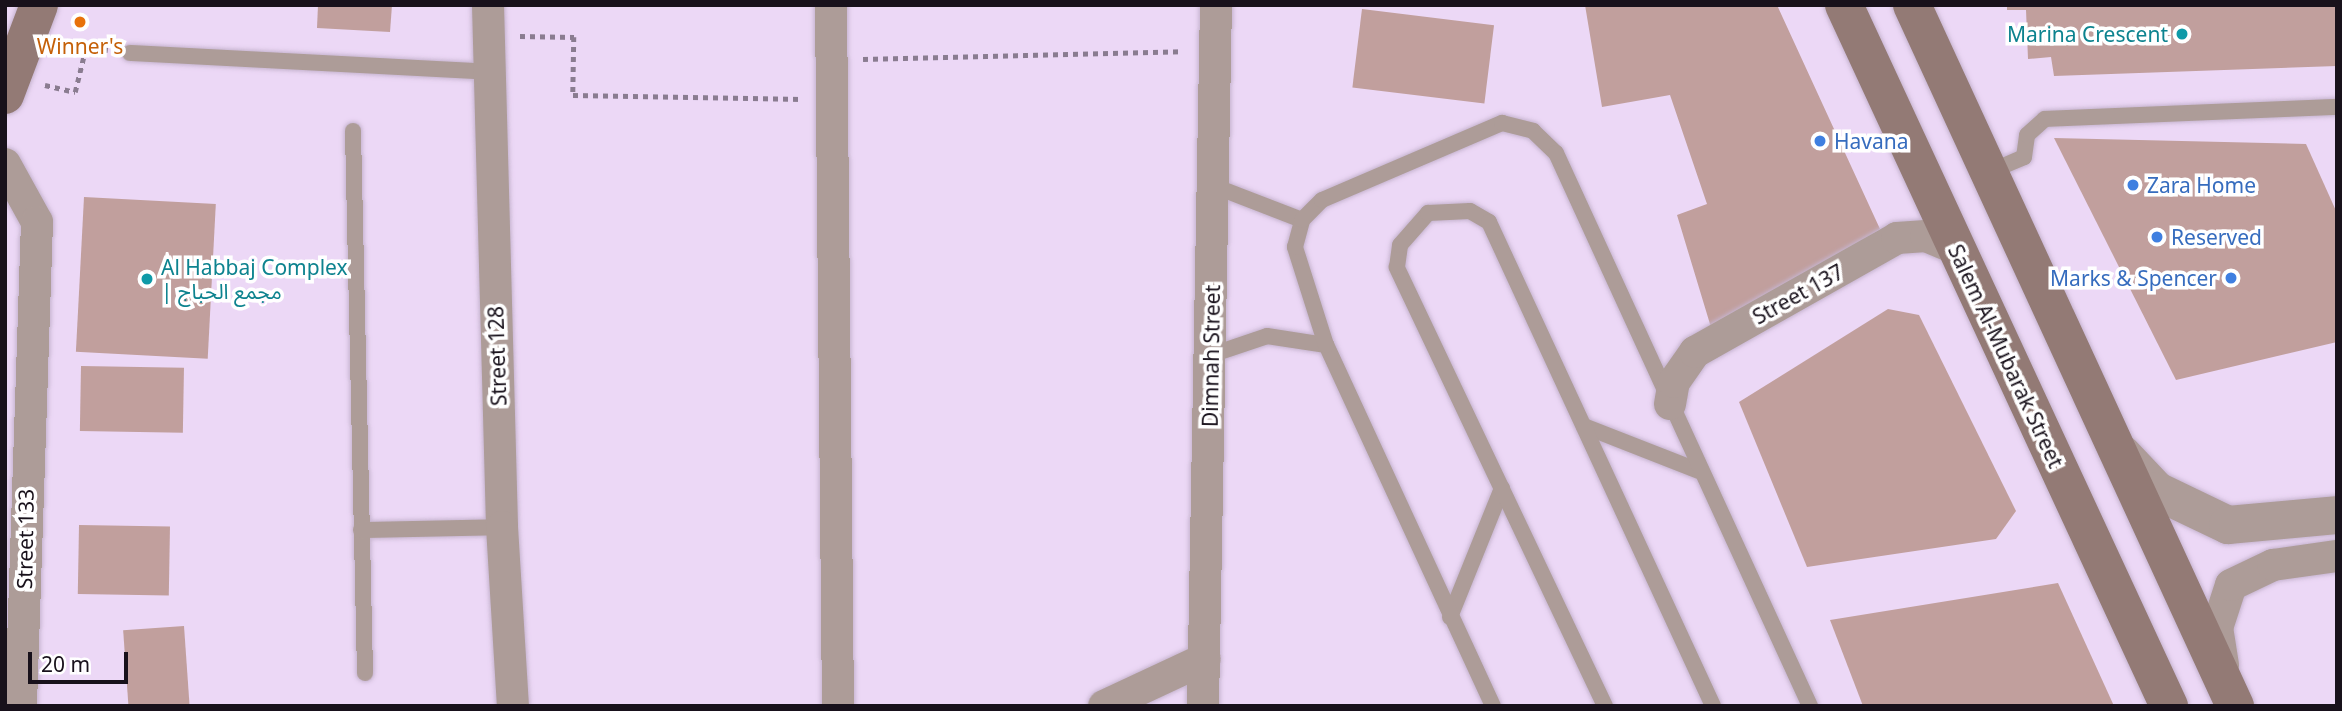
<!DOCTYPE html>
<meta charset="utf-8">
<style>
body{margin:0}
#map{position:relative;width:2342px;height:711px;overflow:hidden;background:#ecd8f6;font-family:"Noto Sans","Noto Sans Arabic",sans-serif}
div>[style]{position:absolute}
.building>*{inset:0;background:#c19f9d;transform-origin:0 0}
.path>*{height:4.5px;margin-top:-2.25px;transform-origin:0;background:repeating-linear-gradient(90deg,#8a7c90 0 5px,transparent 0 10px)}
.roads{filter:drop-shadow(0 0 2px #c6b4cf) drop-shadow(0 0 2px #c6b4cf)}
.service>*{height:16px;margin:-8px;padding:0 8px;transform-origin:8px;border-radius:8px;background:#ad9c98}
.minor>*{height:32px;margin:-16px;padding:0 16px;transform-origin:16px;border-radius:16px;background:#ad9c98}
.tertiary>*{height:38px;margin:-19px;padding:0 19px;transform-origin:19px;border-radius:19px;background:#ad9c98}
.secondary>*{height:38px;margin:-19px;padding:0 19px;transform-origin:19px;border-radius:19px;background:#937a75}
.dots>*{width:19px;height:19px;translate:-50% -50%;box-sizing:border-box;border:4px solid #fff;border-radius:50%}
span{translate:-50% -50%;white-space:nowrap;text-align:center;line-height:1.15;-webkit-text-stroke:7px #fff;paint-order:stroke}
.culture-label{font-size:21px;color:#0d838f}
.right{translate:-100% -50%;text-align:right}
.left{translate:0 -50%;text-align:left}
.food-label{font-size:21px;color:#c56008}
.shop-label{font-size:21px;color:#366cbe}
.street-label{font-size:21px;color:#18111b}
.frame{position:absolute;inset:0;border:7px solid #18111b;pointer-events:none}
.scale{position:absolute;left:28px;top:652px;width:100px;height:32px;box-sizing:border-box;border:4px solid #18111b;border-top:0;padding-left:9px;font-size:21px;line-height:24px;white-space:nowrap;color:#18111b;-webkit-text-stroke:5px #fff;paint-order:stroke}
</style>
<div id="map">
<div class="building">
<i style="clip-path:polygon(318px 5px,392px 5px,390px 32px,317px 28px)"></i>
<i style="clip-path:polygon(1585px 5px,1777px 5px,1880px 229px,1713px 334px,1677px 215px,1707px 204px,1670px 95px,1602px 107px)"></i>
<i style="clip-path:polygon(2007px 5px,2337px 5px,2337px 66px,2054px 76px,2051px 57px,2028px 59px,2026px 10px,2007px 10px)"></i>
<i style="left:1362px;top:9px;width:133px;height:79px;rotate:7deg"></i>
<i style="clip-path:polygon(2054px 138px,2306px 144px,2337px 213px,2337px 342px,2176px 380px)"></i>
<i style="left:84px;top:197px;width:132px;height:155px;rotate:3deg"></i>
<i style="clip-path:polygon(1888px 309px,1919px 315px,2016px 511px,1996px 539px,1807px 567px,1739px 402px)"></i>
<i style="left:81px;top:366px;width:103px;height:65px;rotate:1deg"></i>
<i style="left:79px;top:525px;width:91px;height:69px;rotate:1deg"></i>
<i style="clip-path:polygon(2058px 583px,2114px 706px,1863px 706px,1830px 620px)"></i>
<i style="left:184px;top:626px;width:80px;height:61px;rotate:86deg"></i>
</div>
<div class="path">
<i style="left:520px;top:36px;width:54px;rotate:1.1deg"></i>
<i style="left:574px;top:37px;width:58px;rotate:91deg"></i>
<i style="left:573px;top:95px;width:229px;rotate:1deg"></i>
<i style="left:863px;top:59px;width:320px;rotate:-1.4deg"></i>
<i style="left:45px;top:85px;width:31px;rotate:13deg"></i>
<i style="left:75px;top:92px;width:46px;rotate:-76.3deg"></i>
<i style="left:86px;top:47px;width:22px;rotate:8deg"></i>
</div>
<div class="roads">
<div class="service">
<i style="left:130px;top:53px;width:361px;rotate:3deg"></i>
<i style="left:353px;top:131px;width:542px;rotate:88.73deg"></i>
<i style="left:1989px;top:172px;width:38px;rotate:-23deg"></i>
<i style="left:2024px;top:157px;width:22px;rotate:-82deg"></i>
<i style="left:2027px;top:135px;width:24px;rotate:-42deg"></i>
<i style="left:2045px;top:119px;width:292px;rotate:-2.4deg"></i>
<i style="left:1214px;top:186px;width:94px;rotate:21.1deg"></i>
<i style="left:1211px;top:355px;width:59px;rotate:-18.7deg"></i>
<i style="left:1267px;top:336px;width:60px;rotate:8.7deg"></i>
<i style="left:1584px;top:426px;width:123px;rotate:21.4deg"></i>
<i style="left:361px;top:530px;width:141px;rotate:-1.2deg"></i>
<i style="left:1450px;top:617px;width:139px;rotate:-68deg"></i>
<i style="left:1493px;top:706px;width:398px;rotate:-114.8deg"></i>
<i style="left:1326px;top:345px;width:103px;rotate:-107.6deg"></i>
<i style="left:1295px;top:247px;width:28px;rotate:-75deg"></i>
<i style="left:1302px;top:220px;width:28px;rotate:-45deg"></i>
<i style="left:1322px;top:200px;width:196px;rotate:-23.2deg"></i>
<i style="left:1502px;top:123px;width:32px;rotate:14deg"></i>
<i style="left:1533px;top:131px;width:32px;rotate:44deg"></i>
<i style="left:1556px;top:153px;width:609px;rotate:65.33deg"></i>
<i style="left:1605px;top:706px;width:486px;rotate:-115.4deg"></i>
<i style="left:1397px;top:267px;width:22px;rotate:-82deg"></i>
<i style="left:1400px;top:245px;width:43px;rotate:-48.8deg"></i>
<i style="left:1428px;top:213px;width:42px;rotate:-2.7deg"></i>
<i style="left:1470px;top:211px;width:22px;rotate:30deg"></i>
<i style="left:1489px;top:222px;width:533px;rotate:65.16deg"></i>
</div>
<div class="minor">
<i style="left:488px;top:5px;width:522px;rotate:88.46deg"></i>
<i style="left:502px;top:527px;width:179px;rotate:86.5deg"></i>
<i style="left:831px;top:5px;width:701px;rotate:89.43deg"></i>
<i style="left:5px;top:164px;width:66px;rotate:61.1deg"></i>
<i style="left:37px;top:222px;width:484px;rotate:91.9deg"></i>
<i style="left:1670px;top:404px;width:22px;rotate:-80deg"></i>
<i style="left:1674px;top:382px;width:37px;rotate:-55deg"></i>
<i style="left:1695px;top:352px;width:232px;rotate:-29.4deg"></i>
<i style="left:1897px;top:238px;width:29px;rotate:-4deg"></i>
<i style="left:1926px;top:236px;width:33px;rotate:23deg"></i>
<i style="left:2223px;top:665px;width:37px;rotate:-99deg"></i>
<i style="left:2217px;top:628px;width:45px;rotate:-72deg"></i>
<i style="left:2231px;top:585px;width:47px;rotate:-25.5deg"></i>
<i style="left:2273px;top:565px;width:65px;rotate:-8deg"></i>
<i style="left:1104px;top:706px;width:111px;rotate:-25deg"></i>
<i style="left:1203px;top:706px;width:701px;rotate:-88.94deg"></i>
</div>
<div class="tertiary">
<i style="left:2122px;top:454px;width:51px;rotate:46.6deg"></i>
<i style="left:2157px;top:491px;width:79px;rotate:25.6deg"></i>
<i style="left:2228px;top:525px;width:109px;rotate:-5.2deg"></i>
</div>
<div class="secondary">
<i style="left:1844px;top:5px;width:773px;rotate:65.13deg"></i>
<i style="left:1912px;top:5px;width:772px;rotate:65.26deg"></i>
<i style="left:5px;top:95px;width:96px;rotate:-69.3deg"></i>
</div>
</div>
<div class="dots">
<i style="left:80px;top:22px;background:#e8710a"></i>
<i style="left:2182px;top:34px;background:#0f9aa8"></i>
<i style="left:1820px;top:141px;background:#3f7fe0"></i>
<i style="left:2133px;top:185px;background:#3f7fe0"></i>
<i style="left:2157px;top:237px;background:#3f7fe0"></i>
<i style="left:2231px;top:278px;background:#3f7fe0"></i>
<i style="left:147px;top:279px;background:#0f9aa8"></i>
</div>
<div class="culture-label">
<span class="right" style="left:2168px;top:34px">Marina Crescent</span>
<span class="left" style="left:161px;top:279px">Al Habbaj Complex<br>| مجمع الحباج</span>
</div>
<div class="food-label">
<span style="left:80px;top:46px">Winner's</span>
</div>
<div class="shop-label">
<span class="left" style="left:1834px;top:141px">Havana</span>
<span class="left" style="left:2147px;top:185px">Zara Home</span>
<span class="left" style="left:2171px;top:237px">Reserved</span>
<span class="right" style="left:2217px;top:278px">Marks &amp; Spencer</span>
</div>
<div class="street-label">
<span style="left:1798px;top:294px;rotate:-29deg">Street 137</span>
<span style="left:497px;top:356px;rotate:-92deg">Street 128</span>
<span style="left:1211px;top:356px;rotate:-89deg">Dimnah Street</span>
<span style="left:2006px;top:356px;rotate:65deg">Salem Al-Mubarak Street</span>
<span style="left:25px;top:539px;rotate:-89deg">Street 133</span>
</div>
<div class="frame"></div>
<div class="scale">20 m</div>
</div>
